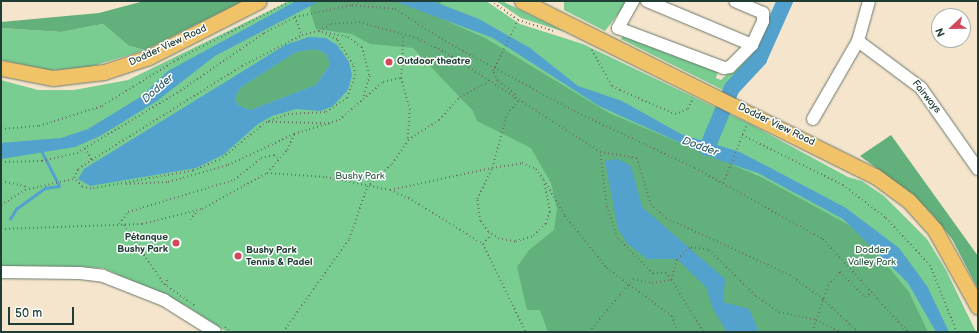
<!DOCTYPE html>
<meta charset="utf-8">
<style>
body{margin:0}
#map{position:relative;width:979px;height:333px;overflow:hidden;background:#f5e5cd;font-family:"Balsamiq Sans",sans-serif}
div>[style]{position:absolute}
.green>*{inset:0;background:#79cd91}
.forest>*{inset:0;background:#62b07b}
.water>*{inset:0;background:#53a2cd}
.stream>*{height:2.5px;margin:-1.25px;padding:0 1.25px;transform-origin:1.25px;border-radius:1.25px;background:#53a2cd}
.river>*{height:16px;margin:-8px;padding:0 8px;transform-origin:8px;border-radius:8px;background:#53a2cd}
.path>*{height:1.5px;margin-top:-0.75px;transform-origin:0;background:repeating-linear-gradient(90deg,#6a786a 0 1px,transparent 0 4px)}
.roads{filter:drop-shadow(0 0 1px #6a786a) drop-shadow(0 0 1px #6a786a)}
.minor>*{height:12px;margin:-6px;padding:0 6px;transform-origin:6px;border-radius:6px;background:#fff}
.major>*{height:15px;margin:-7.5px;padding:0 7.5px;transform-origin:7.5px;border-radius:7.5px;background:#f1c369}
.path-bridge>*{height:1.5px;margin-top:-0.75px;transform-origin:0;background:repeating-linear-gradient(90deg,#6a786a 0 1px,transparent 0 4px)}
.dots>*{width:11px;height:11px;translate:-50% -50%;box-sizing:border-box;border:2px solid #fff;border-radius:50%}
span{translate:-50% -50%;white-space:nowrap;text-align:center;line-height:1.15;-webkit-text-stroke:3px #fff;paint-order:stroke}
.street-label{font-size:10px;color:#1f3d34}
.poi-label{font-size:10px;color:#1f3d34;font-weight:700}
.left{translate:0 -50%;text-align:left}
.right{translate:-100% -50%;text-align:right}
.park-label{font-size:10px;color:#36614b}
.water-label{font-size:11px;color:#31606a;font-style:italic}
.frame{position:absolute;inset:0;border:2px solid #1f3d34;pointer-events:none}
.north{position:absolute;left:931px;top:8px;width:40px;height:40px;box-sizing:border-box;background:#fff;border:1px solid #a5b1ae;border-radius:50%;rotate:248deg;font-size:11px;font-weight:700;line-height:16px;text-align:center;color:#1f3d34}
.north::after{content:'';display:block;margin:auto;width:14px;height:18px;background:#d1495b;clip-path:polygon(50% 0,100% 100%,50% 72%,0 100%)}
.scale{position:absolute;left:8px;top:307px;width:66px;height:18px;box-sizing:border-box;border:2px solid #1f3d34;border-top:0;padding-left:5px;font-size:12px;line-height:14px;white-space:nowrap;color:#1f3d34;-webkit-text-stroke:3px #fff;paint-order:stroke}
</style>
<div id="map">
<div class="green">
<i style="clip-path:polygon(289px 1px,486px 1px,520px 24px,583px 44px,750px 124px,848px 177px,862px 181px,884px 196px,927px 239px,946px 270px,976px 332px,227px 332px,186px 306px,103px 268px,1px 266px,1px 80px,38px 90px,74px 90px,128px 80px)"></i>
<i style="clip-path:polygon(496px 1px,502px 1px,565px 32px,521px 18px)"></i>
<i style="clip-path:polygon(564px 1px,628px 1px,605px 31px,564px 10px)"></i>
<i style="clip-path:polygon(103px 24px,129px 46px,145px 50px,83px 69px,49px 70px,1px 60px,1px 28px,61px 32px)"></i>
<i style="clip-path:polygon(624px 33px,718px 71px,716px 78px,721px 80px,754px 47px,757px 59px,727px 92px,621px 39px)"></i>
</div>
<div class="forest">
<i style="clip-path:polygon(144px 1px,243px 1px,145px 50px,129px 46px,103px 24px,61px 32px,1px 28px,1px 22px,99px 13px)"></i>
<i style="clip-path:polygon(312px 1px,441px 1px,438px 17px,485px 38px,609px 113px,761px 177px,858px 230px,909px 292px,928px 332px,548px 332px,540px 310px,527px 310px,517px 267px,529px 250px,554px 230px,557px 209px,551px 183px,531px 148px,477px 121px,473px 111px,413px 48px,370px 44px,352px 34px,316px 29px,310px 10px)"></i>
<i style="clip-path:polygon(316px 49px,326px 54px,330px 64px,316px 85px,250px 110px,238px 105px,235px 98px,240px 88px,296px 52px)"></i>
<i style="clip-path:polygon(891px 135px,978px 256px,978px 289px,952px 239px,932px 214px,912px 194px,860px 156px)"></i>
</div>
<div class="water">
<i style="clip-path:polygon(296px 1px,320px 1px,215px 56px,157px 101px,100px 136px,75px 147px,1px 159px,1px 143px,61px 138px,88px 129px,142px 96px,168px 71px)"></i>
<i style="clip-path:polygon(394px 1px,432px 1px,479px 19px,530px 48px,578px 86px,622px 101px,681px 134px,740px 152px,846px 208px,899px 248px,927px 286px,949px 332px,936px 332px,908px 283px,843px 219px,758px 173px,716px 159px,599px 106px,493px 38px)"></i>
<i style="clip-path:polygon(evenodd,309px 37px,326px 38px,337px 45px,349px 62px,352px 75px,348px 90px,333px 106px,321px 111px,296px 109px,272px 116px,258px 124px,223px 155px,196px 168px,90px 186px,78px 179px,84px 169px,235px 76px,285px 45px,309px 37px,316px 49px,326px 54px,330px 64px,316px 85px,250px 110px,238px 105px,235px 98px,240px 88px,296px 52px,316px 49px)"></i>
<i style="clip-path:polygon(618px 159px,631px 166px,642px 207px,725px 279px,723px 302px,749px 309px,759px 332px,727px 332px,713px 309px,706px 287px,677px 259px,647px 259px,627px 243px,618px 229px,605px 161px)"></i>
</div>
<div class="stream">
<i style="left:10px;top:219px;width:12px;rotate:-59deg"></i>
<i style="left:16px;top:209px;width:36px;rotate:-36deg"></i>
<i style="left:45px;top:188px;width:14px;rotate:-8deg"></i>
<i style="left:59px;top:186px;width:38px;rotate:-117deg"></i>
</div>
<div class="river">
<i style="left:707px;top:148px;width:65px;rotate:-67.4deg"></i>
<i style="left:732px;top:88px;width:40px;rotate:-47deg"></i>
<i style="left:759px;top:59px;width:64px;rotate:-65.9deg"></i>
</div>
<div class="path">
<i style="left:491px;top:1px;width:33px;rotate:35deg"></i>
<i style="left:518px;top:20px;width:38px;rotate:17deg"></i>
<i style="left:295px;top:17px;width:19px;rotate:69deg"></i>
<i style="left:319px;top:31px;width:14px;rotate:-30deg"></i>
<i style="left:331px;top:24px;width:28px;rotate:-4deg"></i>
<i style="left:359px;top:22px;width:60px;rotate:15.4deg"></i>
<i style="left:417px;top:38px;width:31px;rotate:27deg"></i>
<i style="left:445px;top:52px;width:184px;rotate:32.8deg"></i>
<i style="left:600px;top:152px;width:37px;rotate:9deg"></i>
<i style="left:637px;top:158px;width:48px;rotate:73.1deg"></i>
<i style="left:651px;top:204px;width:21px;rotate:43deg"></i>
<i style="left:666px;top:218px;width:136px;rotate:24.7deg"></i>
<i style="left:790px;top:275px;width:41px;rotate:36deg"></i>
<i style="left:823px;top:299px;width:48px;rotate:43.3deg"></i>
<i style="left:592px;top:50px;width:41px;rotate:60.9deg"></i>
<i style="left:612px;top:86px;width:9px;rotate:27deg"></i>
<i style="left:620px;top:90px;width:60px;rotate:23.6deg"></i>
<i style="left:675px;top:114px;width:14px;rotate:-21deg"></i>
<i style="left:688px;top:109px;width:12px;rotate:-66deg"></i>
<i style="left:401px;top:78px;width:43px;rotate:-87.3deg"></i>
<i style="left:269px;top:121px;width:20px;rotate:-20deg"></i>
<i style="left:288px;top:114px;width:38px;rotate:-3deg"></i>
<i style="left:326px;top:112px;width:25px;rotate:-34deg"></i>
<i style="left:347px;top:98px;width:24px;rotate:-71deg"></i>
<i style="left:355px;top:75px;width:10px;rotate:-101deg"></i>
<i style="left:353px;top:65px;width:30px;rotate:-123deg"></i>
<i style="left:337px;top:40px;width:17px;rotate:-155deg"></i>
<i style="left:329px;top:124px;width:62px;rotate:-178.2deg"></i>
<i style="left:267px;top:122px;width:60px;rotate:141deg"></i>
<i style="left:220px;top:160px;width:29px;rotate:158deg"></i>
<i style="left:193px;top:171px;width:104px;rotate:170deg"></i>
<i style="left:91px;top:189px;width:9px;rotate:-167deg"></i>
<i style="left:82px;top:187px;width:12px;rotate:-132deg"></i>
<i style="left:74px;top:178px;width:10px;rotate:-66deg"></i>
<i style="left:78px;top:169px;width:17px;rotate:-33deg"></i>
<i style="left:92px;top:160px;width:177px;rotate:-32.1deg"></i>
<i style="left:242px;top:66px;width:68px;rotate:-27.3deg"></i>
<i style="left:302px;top:35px;width:16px;rotate:-14deg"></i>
<i style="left:318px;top:31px;width:31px;rotate:11deg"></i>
<i style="left:348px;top:37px;width:17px;rotate:36deg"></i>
<i style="left:362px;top:47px;width:30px;rotate:75deg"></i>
<i style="left:370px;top:76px;width:24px;rotate:107deg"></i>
<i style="left:1px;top:129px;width:38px;rotate:-5deg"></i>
<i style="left:39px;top:126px;width:66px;rotate:-17.6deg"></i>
<i style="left:102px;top:106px;width:89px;rotate:-31.7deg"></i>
<i style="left:178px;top:59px;width:127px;rotate:-27.2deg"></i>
<i style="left:742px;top:135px;width:113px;rotate:26.3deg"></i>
<i style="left:843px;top:185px;width:54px;rotate:37.5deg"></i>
<i style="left:886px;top:218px;width:64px;rotate:46.9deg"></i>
<i style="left:930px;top:265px;width:72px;rotate:68.1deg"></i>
<i style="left:85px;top:148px;width:14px;rotate:60deg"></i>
<i style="left:1px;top:162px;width:41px;rotate:-1.4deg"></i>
<i style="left:42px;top:161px;width:36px;rotate:-13deg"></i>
<i style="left:77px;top:153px;width:117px;rotate:-31deg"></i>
<i style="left:177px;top:93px;width:106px;rotate:-34.6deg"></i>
<i style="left:264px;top:33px;width:35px;rotate:-27deg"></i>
<i style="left:295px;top:17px;width:58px;rotate:-11.9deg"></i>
<i style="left:352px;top:5px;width:43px;rotate:5.3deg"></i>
<i style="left:395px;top:9px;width:59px;rotate:32.6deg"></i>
<i style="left:445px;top:41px;width:147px;rotate:28.5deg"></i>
<i style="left:574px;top:111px;width:134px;rotate:25.2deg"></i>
<i style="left:695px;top:168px;width:146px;rotate:29deg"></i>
<i style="left:823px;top:239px;width:126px;rotate:47.6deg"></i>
<i style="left:522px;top:163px;width:15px;rotate:23deg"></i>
<i style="left:536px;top:169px;width:14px;rotate:54deg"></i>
<i style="left:544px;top:180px;width:33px;rotate:79deg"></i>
<i style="left:550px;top:212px;width:13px;rotate:108deg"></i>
<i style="left:546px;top:224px;width:19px;rotate:137deg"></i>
<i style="left:532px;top:237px;width:18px;rotate:164deg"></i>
<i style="left:515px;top:242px;width:16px;rotate:-169deg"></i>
<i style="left:499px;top:239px;width:13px;rotate:-148deg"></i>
<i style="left:488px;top:232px;width:14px;rotate:-126deg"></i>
<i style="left:480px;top:221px;width:22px;rotate:-98deg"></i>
<i style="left:477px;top:199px;width:34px;rotate:-64deg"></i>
<i style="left:492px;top:168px;width:30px;rotate:-9deg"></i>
<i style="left:267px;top:173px;width:59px;rotate:3.9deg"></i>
<i style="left:326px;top:177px;width:65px;rotate:11.5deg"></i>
<i style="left:390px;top:190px;width:24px;rotate:24deg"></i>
<i style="left:412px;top:200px;width:84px;rotate:31.8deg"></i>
<i style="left:483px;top:244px;width:98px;rotate:64deg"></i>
<i style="left:1px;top:181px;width:25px;rotate:12deg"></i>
<i style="left:25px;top:186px;width:4px;rotate:90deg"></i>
<i style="left:546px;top:183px;width:38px;rotate:60deg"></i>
<i style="left:565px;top:216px;width:67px;rotate:51.1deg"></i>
<i style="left:607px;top:268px;width:81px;rotate:36.4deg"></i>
<i style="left:672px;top:316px;width:17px;rotate:73deg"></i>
<i style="left:723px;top:183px;width:61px;rotate:-68deg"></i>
<i style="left:126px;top:184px;width:42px;rotate:-2.7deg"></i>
<i style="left:168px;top:182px;width:62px;rotate:-15.8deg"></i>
<i style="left:228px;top:165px;width:73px;rotate:-25.2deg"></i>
<i style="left:294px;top:134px;width:47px;rotate:-17.3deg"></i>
<i style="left:339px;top:120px;width:58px;rotate:-40.8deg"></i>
<i style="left:383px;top:82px;width:18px;rotate:-13deg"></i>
<i style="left:401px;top:78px;width:32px;rotate:74deg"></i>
<i style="left:410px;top:109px;width:31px;rotate:94deg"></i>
<i style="left:390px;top:190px;width:104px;rotate:-12.2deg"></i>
<i style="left:492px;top:168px;width:56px;rotate:-74.5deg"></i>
<i style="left:507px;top:114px;width:17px;rotate:-50deg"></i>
<i style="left:1px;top:205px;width:28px;rotate:-32deg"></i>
<i style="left:25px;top:190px;width:49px;rotate:-12.9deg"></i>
<i style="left:190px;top:220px;width:11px;rotate:-52deg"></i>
<i style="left:119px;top:224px;width:15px;rotate:-53deg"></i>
<i style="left:128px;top:212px;width:111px;rotate:-16.8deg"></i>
<i style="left:234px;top:180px;width:35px;rotate:-39deg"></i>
<i style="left:261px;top:158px;width:13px;rotate:-13deg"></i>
<i style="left:274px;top:155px;width:5px;rotate:37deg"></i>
<i style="left:124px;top:225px;width:71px;rotate:55.9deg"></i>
<i style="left:164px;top:284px;width:38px;rotate:35deg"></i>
<i style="left:1px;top:229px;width:141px;rotate:-2deg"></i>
<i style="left:142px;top:224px;width:62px;rotate:-14deg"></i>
<i style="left:202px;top:209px;width:74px;rotate:-29deg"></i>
<i style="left:267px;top:173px;width:30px;rotate:-49deg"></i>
<i style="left:287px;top:150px;width:17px;rotate:-66deg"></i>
<i style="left:483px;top:244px;width:13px;rotate:-51deg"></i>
<i style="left:166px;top:285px;width:7px;rotate:-82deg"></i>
<i style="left:225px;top:327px;width:9px;rotate:36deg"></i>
<i style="left:283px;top:332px;width:114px;rotate:-54.6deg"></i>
<i style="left:349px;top:239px;width:55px;rotate:-70.9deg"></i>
<i style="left:367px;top:187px;width:34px;rotate:-43deg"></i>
<i style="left:392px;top:164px;width:29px;rotate:-56deg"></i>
<i style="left:408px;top:140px;width:37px;rotate:-33deg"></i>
<i style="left:439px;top:120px;width:31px;rotate:-48deg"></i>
<i style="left:460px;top:97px;width:32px;rotate:-28deg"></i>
<i style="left:589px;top:332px;width:69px;rotate:-50.3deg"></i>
<i style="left:633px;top:279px;width:19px;rotate:12deg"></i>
<i style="left:652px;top:283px;width:19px;rotate:-9deg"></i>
<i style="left:671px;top:280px;width:9px;rotate:-126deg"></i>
<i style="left:666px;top:273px;width:13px;rotate:176deg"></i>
<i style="left:653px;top:274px;width:51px;rotate:-135deg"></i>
<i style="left:617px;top:238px;width:36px;rotate:-108deg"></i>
<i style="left:606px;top:204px;width:52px;rotate:-96.6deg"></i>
<i style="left:703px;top:332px;width:61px;rotate:-121.6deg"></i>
<i style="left:671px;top:280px;width:22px;rotate:-74deg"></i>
<i style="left:677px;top:259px;width:18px;rotate:-41deg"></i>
<i style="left:691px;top:247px;width:18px;rotate:9deg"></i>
<i style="left:709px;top:250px;width:66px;rotate:44.4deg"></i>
<i style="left:756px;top:296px;width:28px;rotate:35deg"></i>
<i style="left:779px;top:312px;width:38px;rotate:12deg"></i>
<i style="left:816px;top:320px;width:28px;rotate:26deg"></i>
<i style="left:812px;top:332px;width:50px;rotate:-71.2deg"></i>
<i style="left:828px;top:285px;width:18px;rotate:-47deg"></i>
<i style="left:840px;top:272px;width:35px;rotate:45deg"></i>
<i style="left:865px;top:297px;width:9px;rotate:-36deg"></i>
</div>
<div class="roads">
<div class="minor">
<i style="left:633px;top:1px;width:31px;rotate:119deg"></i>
<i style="left:618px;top:28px;width:113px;rotate:20.7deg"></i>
<i style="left:724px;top:68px;width:6px;rotate:-9deg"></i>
<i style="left:730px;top:67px;width:31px;rotate:-45deg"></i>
<i style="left:752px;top:45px;width:26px;rotate:-65deg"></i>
<i style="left:763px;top:21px;width:8px;rotate:-90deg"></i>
<i style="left:763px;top:13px;width:30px;rotate:-157deg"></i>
<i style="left:647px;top:1px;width:114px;rotate:22.7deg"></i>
<i style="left:858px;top:41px;width:79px;rotate:36.7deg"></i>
<i style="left:921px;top:88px;width:99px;rotate:54.9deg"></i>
<i style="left:813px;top:119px;width:90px;rotate:-60deg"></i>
<i style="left:858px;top:41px;width:41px;rotate:-74.6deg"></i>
<i style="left:1px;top:272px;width:79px;rotate:0.7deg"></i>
<i style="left:80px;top:273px;width:23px;rotate:7deg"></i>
<i style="left:103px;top:276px;width:66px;rotate:21.5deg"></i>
<i style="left:164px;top:300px;width:60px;rotate:32.1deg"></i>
</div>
<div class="major">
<i style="left:522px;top:1px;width:394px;rotate:26.4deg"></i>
<i style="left:875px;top:176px;width:42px;rotate:36.3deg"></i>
<i style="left:909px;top:201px;width:39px;rotate:48deg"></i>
<i style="left:935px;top:230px;width:88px;rotate:60.8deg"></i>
<i style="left:1px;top:68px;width:53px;rotate:10.9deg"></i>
<i style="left:53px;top:78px;width:51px;rotate:-6.7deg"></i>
<i style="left:104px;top:72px;width:47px;rotate:-18.4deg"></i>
<i style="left:149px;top:57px;width:123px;rotate:-27deg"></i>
</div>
</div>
<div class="path-bridge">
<i style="left:514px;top:99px;width:5px;rotate:-79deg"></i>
<i style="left:515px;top:94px;width:22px;rotate:-144deg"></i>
<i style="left:497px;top:81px;width:11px;rotate:-112deg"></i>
<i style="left:493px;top:71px;width:57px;rotate:-63.9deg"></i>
</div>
<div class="dots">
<i style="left:389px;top:62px;background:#d1495b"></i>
<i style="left:176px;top:243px;background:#d1495b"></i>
<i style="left:238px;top:256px;background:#d1495b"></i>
</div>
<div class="street-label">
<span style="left:168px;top:46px;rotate:-25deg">Dodder View Road</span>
<span style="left:926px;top:97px;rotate:51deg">Fairways</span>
<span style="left:776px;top:125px;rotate:26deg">Dodder View Road</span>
</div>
<div class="poi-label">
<span class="left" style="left:397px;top:62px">Outdoor theatre</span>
<span class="right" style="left:168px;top:243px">Pétanque<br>Bushy Park</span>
<span class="left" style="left:246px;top:256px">Bushy Park<br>Tennis &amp; Padel</span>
</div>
<div class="park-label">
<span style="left:360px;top:177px">Bushy Park</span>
<span style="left:872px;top:256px">Dodder<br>Valley Park</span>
</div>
<div class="water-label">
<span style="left:158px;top:89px;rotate:-41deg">Dodder</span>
<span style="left:700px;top:147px;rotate:20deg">Dodder</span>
</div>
<div class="frame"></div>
<div class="north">N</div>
<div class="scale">50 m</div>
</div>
